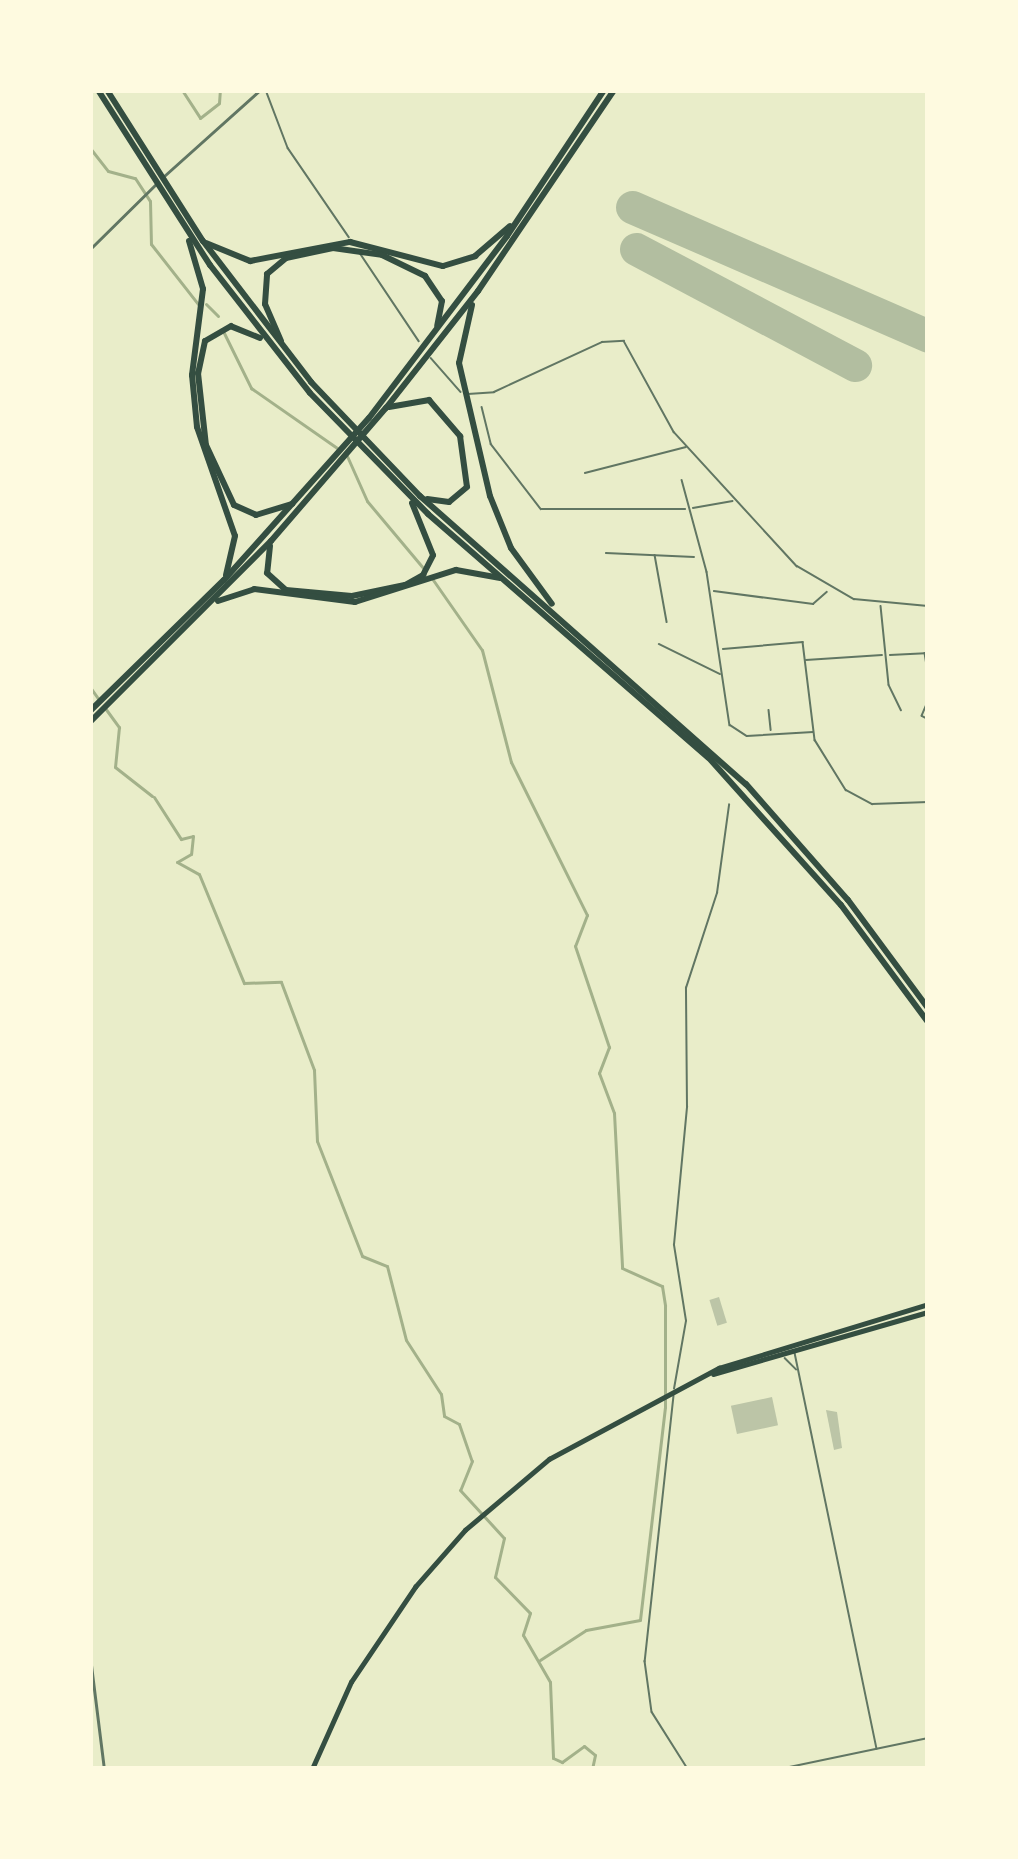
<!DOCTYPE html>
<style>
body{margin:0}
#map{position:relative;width:1018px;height:1859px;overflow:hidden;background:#e9edc9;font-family:"Noto Sans",sans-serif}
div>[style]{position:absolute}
.stream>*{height:3px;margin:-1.5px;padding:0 1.5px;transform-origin:1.5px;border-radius:1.5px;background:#a3b18a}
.runway>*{height:33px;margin:-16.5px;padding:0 16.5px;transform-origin:16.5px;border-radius:16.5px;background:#b2bea0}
.building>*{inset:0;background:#bcc5a7;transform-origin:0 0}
.service>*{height:1.5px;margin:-0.75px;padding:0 0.75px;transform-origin:0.75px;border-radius:0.75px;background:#617663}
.minor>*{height:1.5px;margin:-0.75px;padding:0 0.75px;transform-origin:0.75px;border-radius:0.75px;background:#617663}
.tertiary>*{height:3px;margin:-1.5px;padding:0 1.5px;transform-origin:1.5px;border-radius:1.5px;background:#617663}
.secondary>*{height:4.5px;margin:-2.25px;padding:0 2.25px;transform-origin:2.25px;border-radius:2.25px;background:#344e41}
.motorway>*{height:6px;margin:-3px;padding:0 3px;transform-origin:3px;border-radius:3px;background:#344e41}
span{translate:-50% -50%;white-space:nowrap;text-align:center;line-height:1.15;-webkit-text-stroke:12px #fefae0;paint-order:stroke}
.frame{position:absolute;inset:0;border:93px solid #fefae0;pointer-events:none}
</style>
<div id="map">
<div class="stream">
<i style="left:182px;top:90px;width:33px;rotate:57deg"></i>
<i style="left:200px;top:118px;width:24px;rotate:-38deg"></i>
<i style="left:219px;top:103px;width:13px;rotate:-86deg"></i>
<i style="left:90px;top:148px;width:29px;rotate:52deg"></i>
<i style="left:108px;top:171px;width:28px;rotate:15deg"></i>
<i style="left:135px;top:178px;width:27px;rotate:57deg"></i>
<i style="left:150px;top:201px;width:43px;rotate:88.7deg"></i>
<i style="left:151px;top:244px;width:76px;rotate:51.9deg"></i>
<i style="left:206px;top:304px;width:17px;rotate:45deg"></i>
<i style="left:223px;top:331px;width:64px;rotate:63.8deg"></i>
<i style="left:251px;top:388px;width:108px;rotate:34.9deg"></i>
<i style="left:347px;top:456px;width:49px;rotate:66deg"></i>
<i style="left:367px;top:501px;width:90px;rotate:50deg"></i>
<i style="left:431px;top:577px;width:89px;rotate:55.1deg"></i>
<i style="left:482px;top:650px;width:116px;rotate:75.5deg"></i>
<i style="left:511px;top:762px;width:171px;rotate:63.6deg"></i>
<i style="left:587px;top:915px;width:33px;rotate:111deg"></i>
<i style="left:575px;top:946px;width:107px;rotate:71.4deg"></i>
<i style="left:609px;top:1047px;width:28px;rotate:111deg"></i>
<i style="left:599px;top:1073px;width:43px;rotate:69.4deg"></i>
<i style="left:614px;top:1113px;width:155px;rotate:87deg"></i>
<i style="left:622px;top:1268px;width:44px;rotate:24.2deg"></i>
<i style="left:662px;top:1286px;width:20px;rotate:81deg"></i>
<i style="left:665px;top:1306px;width:101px;rotate:90deg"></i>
<i style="left:665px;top:1407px;width:214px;rotate:96.7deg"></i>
<i style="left:640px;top:1620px;width:55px;rotate:169.5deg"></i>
<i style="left:586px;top:1630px;width:55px;rotate:146.9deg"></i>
<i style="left:90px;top:687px;width:16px;rotate:55deg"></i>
<i style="left:105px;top:708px;width:24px;rotate:54deg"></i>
<i style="left:119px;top:727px;width:40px;rotate:95.7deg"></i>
<i style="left:115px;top:767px;width:47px;rotate:38.1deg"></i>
<i style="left:154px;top:797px;width:50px;rotate:57.3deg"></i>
<i style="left:181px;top:839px;width:12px;rotate:-14deg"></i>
<i style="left:193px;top:836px;width:18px;rotate:96deg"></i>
<i style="left:191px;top:854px;width:16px;rotate:150deg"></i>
<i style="left:177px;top:862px;width:25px;rotate:29deg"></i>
<i style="left:199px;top:874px;width:118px;rotate:67.6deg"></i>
<i style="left:244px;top:983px;width:37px;rotate:-2deg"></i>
<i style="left:281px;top:982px;width:94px;rotate:69.4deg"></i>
<i style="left:314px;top:1070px;width:71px;rotate:87.6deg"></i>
<i style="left:317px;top:1141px;width:123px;rotate:68.6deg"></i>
<i style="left:362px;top:1256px;width:27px;rotate:22deg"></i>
<i style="left:387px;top:1266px;width:76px;rotate:75.6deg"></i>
<i style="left:406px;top:1340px;width:64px;rotate:57.1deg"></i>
<i style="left:441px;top:1394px;width:22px;rotate:82deg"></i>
<i style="left:444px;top:1416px;width:17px;rotate:28deg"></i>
<i style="left:459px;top:1424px;width:39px;rotate:71deg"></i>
<i style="left:472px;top:1461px;width:31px;rotate:112deg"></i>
<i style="left:460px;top:1490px;width:65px;rotate:47.5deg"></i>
<i style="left:504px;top:1538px;width:40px;rotate:103deg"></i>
<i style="left:495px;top:1577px;width:50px;rotate:45.8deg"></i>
<i style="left:530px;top:1613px;width:23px;rotate:108deg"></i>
<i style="left:523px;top:1635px;width:54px;rotate:60.1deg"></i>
<i style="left:550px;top:1682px;width:76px;rotate:87.7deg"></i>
<i style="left:553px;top:1758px;width:10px;rotate:24deg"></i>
<i style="left:562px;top:1762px;width:27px;rotate:-36deg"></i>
<i style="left:584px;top:1746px;width:14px;rotate:39deg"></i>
<i style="left:595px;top:1755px;width:14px;rotate:102deg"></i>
</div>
<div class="runway">
<i style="left:632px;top:207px;width:323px;rotate:23.5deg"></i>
<i style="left:636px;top:249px;width:248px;rotate:27.9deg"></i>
</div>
<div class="building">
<i style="left:719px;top:1297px;width:27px;height:10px;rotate:73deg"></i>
<i style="left:772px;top:1397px;width:29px;height:42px;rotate:78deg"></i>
<i style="clip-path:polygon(826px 1410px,837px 1412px,842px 1448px,834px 1450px)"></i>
</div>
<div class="service">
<i style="left:659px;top:644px;width:68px;rotate:26.2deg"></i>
<i style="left:769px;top:710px;width:20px;rotate:84deg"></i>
</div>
<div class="minor">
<i style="left:266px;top:90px;width:62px;rotate:69.2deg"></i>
<i style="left:288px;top:148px;width:108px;rotate:55.6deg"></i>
<i style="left:360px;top:253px;width:106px;rotate:56.2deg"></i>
<i style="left:431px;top:358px;width:45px;rotate:48.6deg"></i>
<i style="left:468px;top:394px;width:26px;rotate:-4deg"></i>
<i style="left:494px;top:392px;width:119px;rotate:-24.8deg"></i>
<i style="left:602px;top:342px;width:22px;rotate:-3deg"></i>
<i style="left:624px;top:341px;width:104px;rotate:61.2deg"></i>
<i style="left:674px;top:432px;width:182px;rotate:47.5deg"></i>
<i style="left:797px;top:566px;width:66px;rotate:30.1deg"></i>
<i style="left:854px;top:599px;width:74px;rotate:5.4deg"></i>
<i style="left:482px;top:407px;width:38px;rotate:76deg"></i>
<i style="left:491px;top:444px;width:82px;rotate:52.4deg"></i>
<i style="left:541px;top:509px;width:144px"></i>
<i style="left:585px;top:473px;width:104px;rotate:-14.4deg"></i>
<i style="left:682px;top:480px;width:95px;rotate:74.8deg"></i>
<i style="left:707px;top:572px;width:155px;rotate:81.5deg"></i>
<i style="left:730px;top:725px;width:20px;rotate:33deg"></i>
<i style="left:747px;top:736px;width:66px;rotate:-3.5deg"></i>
<i style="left:693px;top:508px;width:40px;rotate:-10deg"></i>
<i style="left:606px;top:553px;width:88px;rotate:2.6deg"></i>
<i style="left:655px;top:555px;width:68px;rotate:79.8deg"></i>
<i style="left:714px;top:591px;width:100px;rotate:7.5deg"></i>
<i style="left:813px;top:604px;width:18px;rotate:-41deg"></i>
<i style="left:881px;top:606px;width:79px;rotate:84.2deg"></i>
<i style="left:889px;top:685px;width:28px;rotate:64deg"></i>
<i style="left:723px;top:649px;width:80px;rotate:-5deg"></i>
<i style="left:803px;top:642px;width:99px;rotate:83deg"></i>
<i style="left:815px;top:740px;width:59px;rotate:58.2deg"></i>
<i style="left:846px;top:790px;width:30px;rotate:28deg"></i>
<i style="left:872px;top:804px;width:56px;rotate:-2deg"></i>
<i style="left:890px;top:655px;width:35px;rotate:-3deg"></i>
<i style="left:925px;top:653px;width:20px;rotate:81deg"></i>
<i style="left:806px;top:660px;width:76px;rotate:-3.8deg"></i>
<i style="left:928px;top:702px;width:15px;rotate:113deg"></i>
<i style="left:922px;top:716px;width:7px;rotate:27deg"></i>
<i style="left:795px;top:1353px;width:404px;rotate:78.3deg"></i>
<i style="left:785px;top:1358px;width:16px;rotate:45deg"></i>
<i style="left:674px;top:1389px;width:69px;rotate:-80deg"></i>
<i style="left:686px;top:1321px;width:77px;rotate:-99deg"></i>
<i style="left:674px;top:1245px;width:139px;rotate:-84.6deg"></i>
<i style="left:687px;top:1107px;width:119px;rotate:-90.5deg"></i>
<i style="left:686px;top:988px;width:100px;rotate:-71.9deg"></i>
<i style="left:717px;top:893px;width:89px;rotate:-82.2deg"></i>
<i style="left:674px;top:1396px;width:267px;rotate:96.2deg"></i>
<i style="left:645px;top:1661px;width:51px;rotate:82.2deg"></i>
<i style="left:652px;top:1712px;width:67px;rotate:57.7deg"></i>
<i style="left:780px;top:1769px;width:151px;rotate:-11.8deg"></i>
</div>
<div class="tertiary">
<i style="left:164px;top:176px;width:129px;rotate:-41.9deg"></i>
<i style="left:90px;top:249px;width:94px;rotate:-44.6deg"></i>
<i style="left:90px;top:1657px;width:113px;rotate:82.9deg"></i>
</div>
<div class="secondary">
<i style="left:713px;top:1374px;width:224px;rotate:-16.1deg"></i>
<i style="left:312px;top:1769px;width:95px;rotate:-65.9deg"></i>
<i style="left:351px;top:1682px;width:115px;rotate:-56deg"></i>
<i style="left:415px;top:1587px;width:76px;rotate:-48.7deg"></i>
<i style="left:465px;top:1530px;width:110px;rotate:-40.2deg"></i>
<i style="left:549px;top:1459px;width:193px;rotate:-28.2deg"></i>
<i style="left:719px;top:1368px;width:219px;rotate:-17deg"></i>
</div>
<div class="motorway">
<i style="left:98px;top:90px;width:208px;rotate:57.4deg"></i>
<i style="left:210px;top:265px;width:162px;rotate:52deg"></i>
<i style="left:310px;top:393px;width:169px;rotate:45.7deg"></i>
<i style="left:428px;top:514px;width:371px;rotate:41deg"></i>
<i style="left:708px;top:757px;width:199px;rotate:48.1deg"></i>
<i style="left:841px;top:905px;width:146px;rotate:53.4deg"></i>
<i style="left:107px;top:90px;width:179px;rotate:57.6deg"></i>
<i style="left:203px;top:241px;width:178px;rotate:52.5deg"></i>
<i style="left:311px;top:382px;width:158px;rotate:46.3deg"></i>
<i style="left:420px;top:496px;width:435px;rotate:41.5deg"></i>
<i style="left:746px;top:784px;width:154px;rotate:48.7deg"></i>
<i style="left:848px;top:900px;width:134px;rotate:53.5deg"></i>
<i style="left:189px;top:241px;width:50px;rotate:73.7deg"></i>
<i style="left:203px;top:289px;width:87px;rotate:97.3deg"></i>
<i style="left:192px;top:375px;width:52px;rotate:84.5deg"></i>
<i style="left:197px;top:427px;width:115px;rotate:70.8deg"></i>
<i style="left:235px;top:536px;width:40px;rotate:103deg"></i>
<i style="left:206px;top:243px;width:48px;rotate:22.2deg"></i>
<i style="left:250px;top:261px;width:102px;rotate:-10.8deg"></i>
<i style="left:350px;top:242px;width:96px;rotate:14.5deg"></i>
<i style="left:443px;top:266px;width:34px;rotate:-17deg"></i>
<i style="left:475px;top:256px;width:46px;rotate:-40.6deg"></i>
<i style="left:472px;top:305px;width:59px;rotate:102.6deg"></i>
<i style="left:459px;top:363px;width:137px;rotate:76.9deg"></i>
<i style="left:490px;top:496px;width:56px;rotate:68deg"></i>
<i style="left:511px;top:548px;width:69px;rotate:53.8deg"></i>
<i style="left:260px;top:338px;width:31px;rotate:-158deg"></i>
<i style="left:231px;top:326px;width:30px;rotate:150deg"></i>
<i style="left:205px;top:341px;width:33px;rotate:102deg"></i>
<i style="left:198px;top:373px;width:72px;rotate:83.7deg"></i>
<i style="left:206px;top:445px;width:66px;rotate:65deg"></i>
<i style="left:234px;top:505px;width:24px;rotate:24deg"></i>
<i style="left:256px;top:515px;width:38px;rotate:-17deg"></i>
<i style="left:281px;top:341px;width:40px;rotate:-113.4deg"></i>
<i style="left:265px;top:304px;width:30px;rotate:-86deg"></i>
<i style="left:267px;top:274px;width:25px;rotate:-40deg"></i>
<i style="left:286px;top:258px;width:48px;rotate:-12deg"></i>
<i style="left:333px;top:248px;width:49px;rotate:8.1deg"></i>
<i style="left:382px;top:255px;width:48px;rotate:26deg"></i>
<i style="left:425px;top:276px;width:30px;rotate:56deg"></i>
<i style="left:442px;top:301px;width:25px;rotate:101deg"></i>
<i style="left:389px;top:407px;width:41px;rotate:-9.9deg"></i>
<i style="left:429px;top:400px;width:48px;rotate:49.3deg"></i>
<i style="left:460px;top:436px;width:51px;rotate:82.2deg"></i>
<i style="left:467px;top:487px;width:23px;rotate:140deg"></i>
<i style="left:449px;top:502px;width:22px;rotate:-172deg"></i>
<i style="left:270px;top:546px;width:27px;rotate:96deg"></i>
<i style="left:267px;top:573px;width:25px;rotate:42deg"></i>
<i style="left:286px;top:590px;width:66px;rotate:5.2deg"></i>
<i style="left:352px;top:596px;width:54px;rotate:-11.7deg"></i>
<i style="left:405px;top:585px;width:21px;rotate:-29deg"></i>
<i style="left:423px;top:575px;width:22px;rotate:-63deg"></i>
<i style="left:433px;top:555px;width:56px;rotate:-112deg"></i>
<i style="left:218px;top:601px;width:38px;rotate:-18deg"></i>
<i style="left:254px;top:589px;width:102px;rotate:7.3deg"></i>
<i style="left:355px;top:602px;width:106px;rotate:-17.6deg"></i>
<i style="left:456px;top:570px;width:45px;rotate:10.3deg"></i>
<i style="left:90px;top:711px;width:187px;rotate:-44.4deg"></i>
<i style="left:224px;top:580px;width:217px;rotate:-48.2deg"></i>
<i style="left:369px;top:418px;width:228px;rotate:-52.8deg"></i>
<i style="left:507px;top:236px;width:175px;rotate:-56.4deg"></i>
<i style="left:90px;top:722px;width:256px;rotate:-45deg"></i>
<i style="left:271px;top:541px;width:176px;rotate:-49.2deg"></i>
<i style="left:386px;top:408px;width:149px;rotate:-51.8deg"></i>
<i style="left:478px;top:291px;width:243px;rotate:-55.9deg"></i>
</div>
<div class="frame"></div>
</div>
